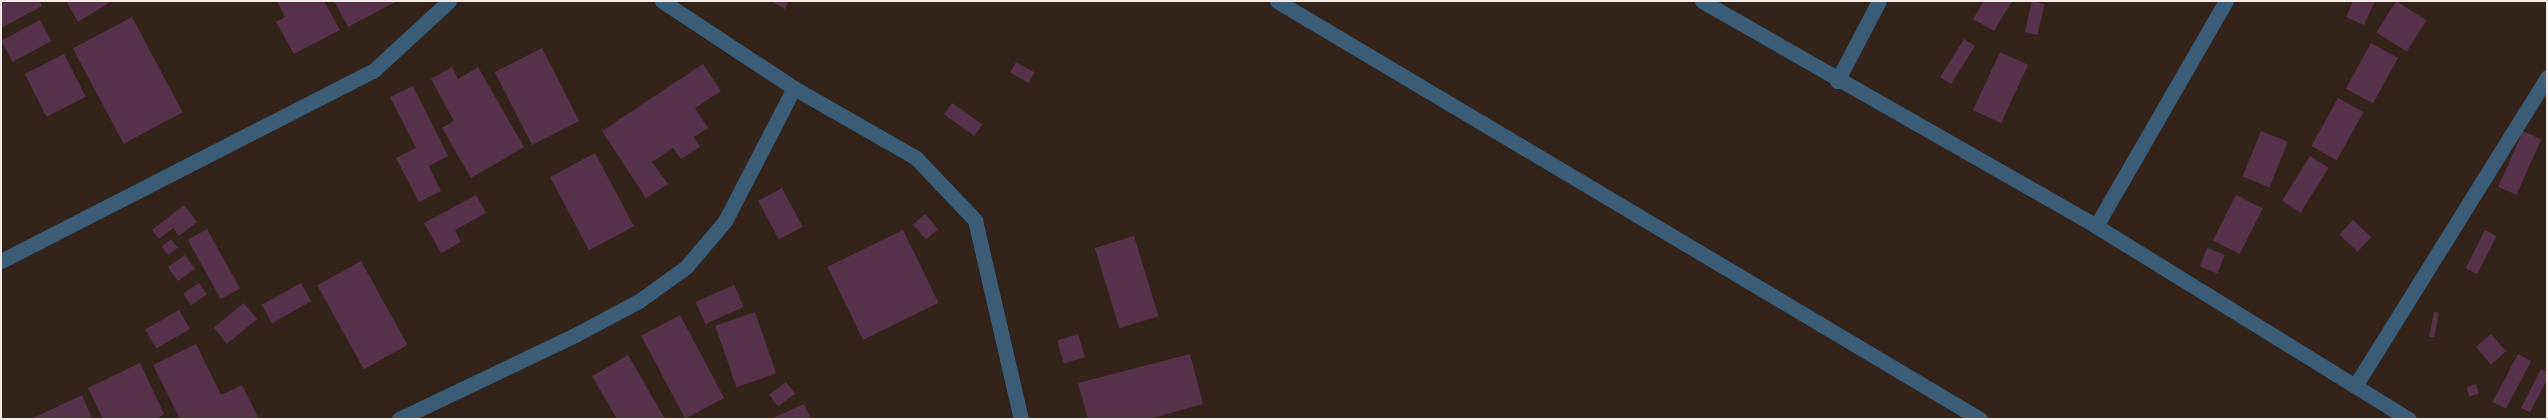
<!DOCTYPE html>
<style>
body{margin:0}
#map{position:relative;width:2548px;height:420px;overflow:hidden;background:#32231b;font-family:Rubik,sans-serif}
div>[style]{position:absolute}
.building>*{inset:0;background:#58324b;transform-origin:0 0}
.street>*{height:15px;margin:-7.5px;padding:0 7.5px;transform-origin:7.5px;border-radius:7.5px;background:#3b5d77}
span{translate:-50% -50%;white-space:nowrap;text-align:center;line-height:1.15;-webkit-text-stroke:4.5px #32231b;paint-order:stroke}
.frame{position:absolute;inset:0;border:2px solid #f4eae4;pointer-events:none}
</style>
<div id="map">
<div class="building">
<i style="clip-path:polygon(1px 1px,39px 1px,42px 6px,1px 28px)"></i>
<i style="clip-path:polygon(66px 1px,112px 1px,78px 22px)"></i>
<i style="clip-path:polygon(277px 1px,324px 1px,340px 30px,294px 54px,276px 22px,285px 17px)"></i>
<i style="clip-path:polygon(334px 1px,397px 1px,348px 27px)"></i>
<i style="clip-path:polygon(771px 1px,789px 1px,785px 9px)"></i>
<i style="clip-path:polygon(1984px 1px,2012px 1px,1994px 31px,1973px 19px)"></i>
<i style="left:2032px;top:1px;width:13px;height:32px;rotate:13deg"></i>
<i style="clip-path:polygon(2353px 1px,2375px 1px,2364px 25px,2346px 17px)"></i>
<i style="left:2396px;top:1px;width:36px;height:37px;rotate:32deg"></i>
<i style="left:132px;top:17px;width:108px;height:67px;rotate:62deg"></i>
<i style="left:40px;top:20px;width:24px;height:44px;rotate:62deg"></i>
<i style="left:1964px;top:39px;width:13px;height:45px;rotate:32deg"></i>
<i style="left:2371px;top:43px;width:31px;height:52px;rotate:29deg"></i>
<i style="left:542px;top:48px;width:82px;height:53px;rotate:63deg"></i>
<i style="left:2000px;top:52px;width:31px;height:64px;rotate:25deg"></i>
<i style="left:64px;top:54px;width:48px;height:44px;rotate:63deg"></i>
<i style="left:1016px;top:62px;width:21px;height:12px;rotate:29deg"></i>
<i style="clip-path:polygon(703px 64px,721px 91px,695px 108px,708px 128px,694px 137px,700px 147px,681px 159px,673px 148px,652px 162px,668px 184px,646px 198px,602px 131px)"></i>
<i style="clip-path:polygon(452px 67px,458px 79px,478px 67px,524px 147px,471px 178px,442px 128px,454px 121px,431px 79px)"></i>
<i style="clip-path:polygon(413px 86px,448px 156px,429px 166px,441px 191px,419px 202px,396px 158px,416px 148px,390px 97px)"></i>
<i style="left:2338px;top:98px;width:29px;height:55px;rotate:29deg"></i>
<i style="left:952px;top:103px;width:37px;height:14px;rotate:35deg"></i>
<i style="left:2261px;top:131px;width:29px;height:49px;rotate:22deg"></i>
<i style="left:2523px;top:131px;width:20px;height:61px;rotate:24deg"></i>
<i style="left:595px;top:153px;width:83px;height:51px;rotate:62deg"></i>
<i style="left:2310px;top:156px;width:22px;height:53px;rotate:32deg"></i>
<i style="left:782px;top:188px;width:44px;height:27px;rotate:62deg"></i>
<i style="clip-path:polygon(476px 195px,486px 213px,455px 230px,461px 242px,441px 253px,424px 223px)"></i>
<i style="left:2236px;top:195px;width:30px;height:51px;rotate:27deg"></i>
<i style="clip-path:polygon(184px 205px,197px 222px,179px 236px,173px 228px,159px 239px,152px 230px)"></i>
<i style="left:925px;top:214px;width:20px;height:16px;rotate:49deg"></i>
<i style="left:2353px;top:220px;width:25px;height:20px;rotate:43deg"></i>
<i style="left:207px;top:229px;width:68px;height:22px;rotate:61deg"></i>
<i style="left:903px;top:230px;width:81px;height:84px;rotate:64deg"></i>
<i style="left:2485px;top:230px;width:13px;height:43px;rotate:27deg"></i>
<i style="left:1134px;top:236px;width:84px;height:41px;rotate:73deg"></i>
<i style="left:171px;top:239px;width:11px;height:12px;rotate:52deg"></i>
<i style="left:2207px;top:248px;width:19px;height:20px;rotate:21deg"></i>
<i style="left:185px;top:255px;width:17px;height:21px;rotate:54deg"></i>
<i style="left:361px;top:261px;width:96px;height:50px;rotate:61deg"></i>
<i style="left:199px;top:283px;width:14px;height:19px;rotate:56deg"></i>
<i style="left:301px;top:283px;width:21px;height:45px;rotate:61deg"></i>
<i style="left:734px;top:285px;width:24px;height:42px;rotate:66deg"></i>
<i style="left:244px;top:303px;width:21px;height:39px;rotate:51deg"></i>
<i style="left:179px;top:310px;width:22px;height:39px;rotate:60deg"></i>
<i style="left:755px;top:312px;width:65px;height:42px;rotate:71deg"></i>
<i style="left:2434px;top:312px;width:5px;height:25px;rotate:11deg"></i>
<i style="left:680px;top:315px;width:94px;height:44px;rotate:62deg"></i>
<i style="left:1078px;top:334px;width:24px;height:22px;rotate:73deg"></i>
<i style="left:2491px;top:334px;width:23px;height:20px;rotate:49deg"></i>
<i style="clip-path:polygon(196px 344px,221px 395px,242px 385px,259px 419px,180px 419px,153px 365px)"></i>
<i style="clip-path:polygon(1190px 354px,1203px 404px,1149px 419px,1088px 419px,1078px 383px)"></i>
<i style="left:2518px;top:354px;width:15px;height:54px;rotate:28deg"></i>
<i style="clip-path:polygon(628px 355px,665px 419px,617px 419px,592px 376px)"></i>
<i style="clip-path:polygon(140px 363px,164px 414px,156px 419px,103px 419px,88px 388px)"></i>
<i style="clip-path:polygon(2541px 369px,2547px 372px,2547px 380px,2530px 412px,2521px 408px)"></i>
<i style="left:786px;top:382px;width:15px;height:21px;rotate:53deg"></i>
<i style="left:2476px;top:384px;width:10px;height:10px;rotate:73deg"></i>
<i style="clip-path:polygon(82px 395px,92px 419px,31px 419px)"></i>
<i style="clip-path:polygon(804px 404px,811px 419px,771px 419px)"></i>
</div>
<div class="street">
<i style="left:662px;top:1px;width:158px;rotate:33.4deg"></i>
<i style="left:794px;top:88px;width:141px;rotate:29.8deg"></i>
<i style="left:916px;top:158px;width:86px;rotate:46.4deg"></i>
<i style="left:975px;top:220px;width:204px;rotate:77deg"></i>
<i style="left:1277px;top:1px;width:818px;rotate:30.74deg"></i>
<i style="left:1702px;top:1px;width:454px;rotate:29.7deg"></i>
<i style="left:2096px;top:226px;width:368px;rotate:31.7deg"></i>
<i style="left:1837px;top:81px;width:90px;rotate:-62.3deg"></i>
<i style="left:2096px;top:226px;width:260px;rotate:-60deg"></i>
<i style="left:1px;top:261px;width:418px;rotate:-27.1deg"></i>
<i style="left:373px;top:71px;width:103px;rotate:-42.6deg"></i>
<i style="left:2355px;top:386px;width:364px;rotate:-58.1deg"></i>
<i style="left:399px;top:419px;width:195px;rotate:-25.5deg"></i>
<i style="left:575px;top:335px;width:72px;rotate:-28deg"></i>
<i style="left:639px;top:301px;width:58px;rotate:-35.9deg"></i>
<i style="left:686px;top:267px;width:60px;rotate:-49.7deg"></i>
<i style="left:725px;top:221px;width:150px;rotate:-62.6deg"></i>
</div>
<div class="frame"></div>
</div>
